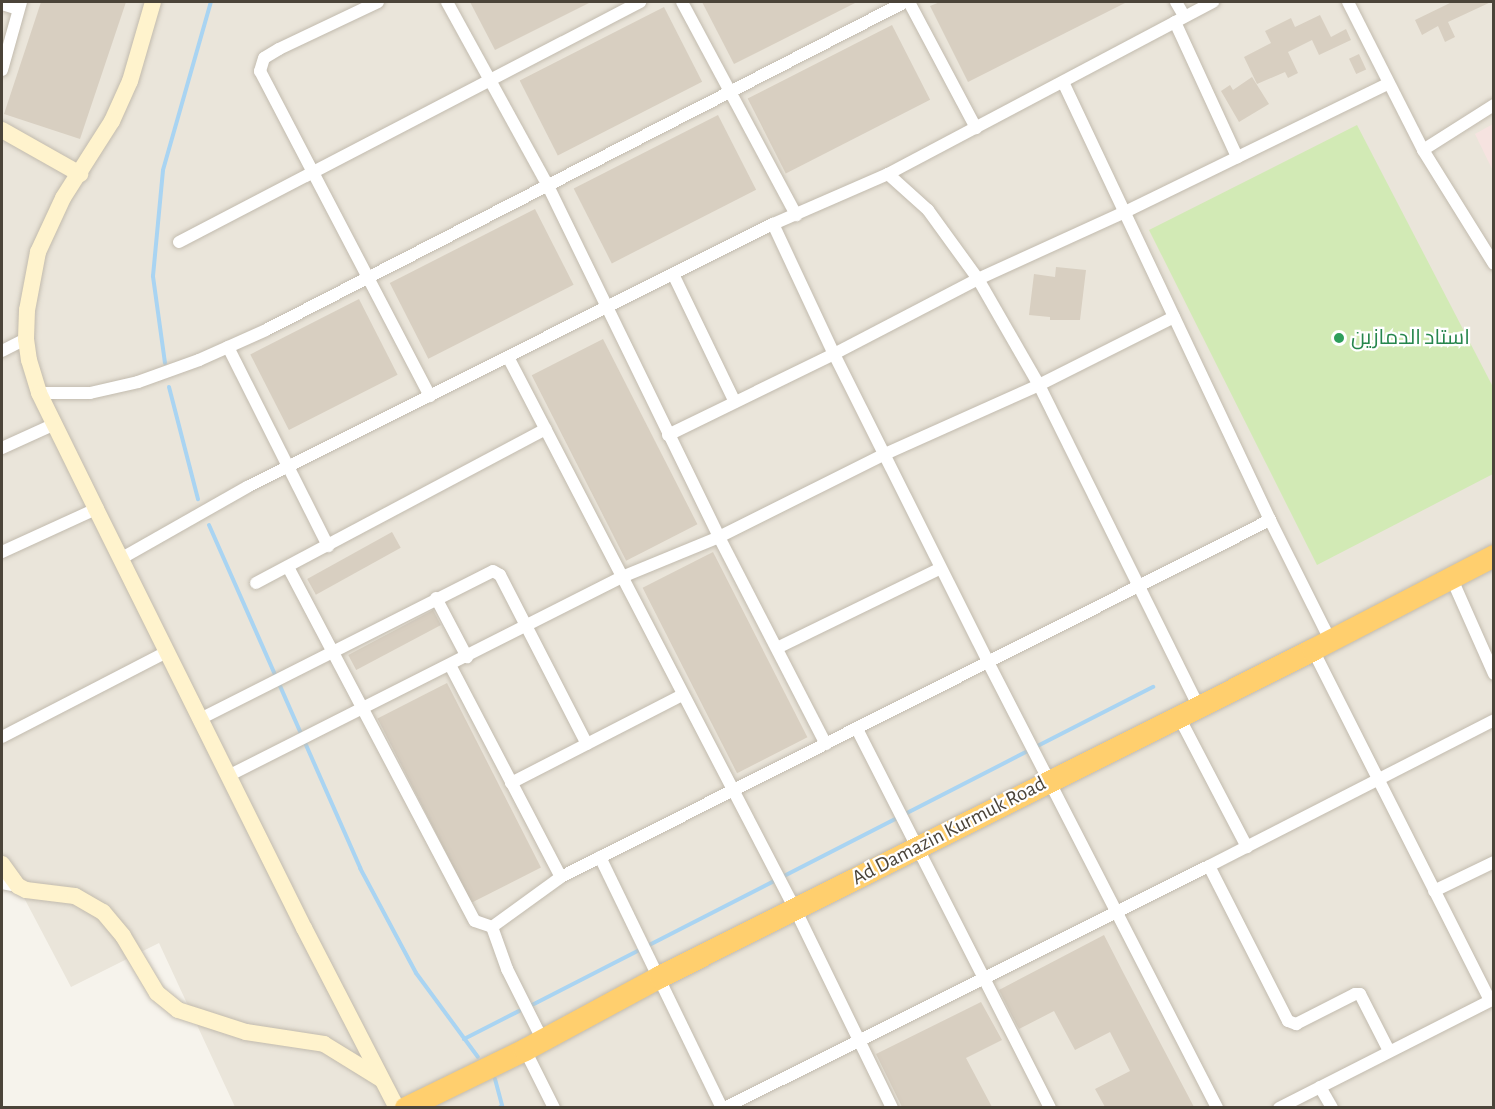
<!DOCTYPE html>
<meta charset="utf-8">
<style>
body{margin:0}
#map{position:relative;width:1495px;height:1109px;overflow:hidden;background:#f6f3ec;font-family:"Alegreya Sans",Cairo,sans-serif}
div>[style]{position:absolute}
.residential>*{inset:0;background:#eae5da}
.medical>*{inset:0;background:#f6e3e0}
.green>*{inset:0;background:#d2eab5}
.stream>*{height:4px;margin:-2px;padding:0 2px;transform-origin:2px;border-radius:2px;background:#a9d4f2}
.building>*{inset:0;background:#d8cfc1;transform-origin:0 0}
.roads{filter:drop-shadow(0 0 2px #c2bbae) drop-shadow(0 0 2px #c2bbae)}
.street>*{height:12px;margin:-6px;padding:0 6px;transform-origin:6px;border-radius:6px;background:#fff}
.secondary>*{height:16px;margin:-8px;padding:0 8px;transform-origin:8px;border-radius:8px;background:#fff3cd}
.highway>*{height:22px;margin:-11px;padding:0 11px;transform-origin:11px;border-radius:11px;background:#ffcf6e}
.dots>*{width:16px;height:16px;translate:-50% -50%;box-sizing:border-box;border:3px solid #fff;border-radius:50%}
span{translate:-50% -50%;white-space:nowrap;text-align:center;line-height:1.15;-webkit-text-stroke:4.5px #fff;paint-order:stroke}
.leisure-label{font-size:21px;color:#27864d}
.left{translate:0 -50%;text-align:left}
.street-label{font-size:21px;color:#4b4439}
.frame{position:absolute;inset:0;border:3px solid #4b4439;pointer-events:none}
</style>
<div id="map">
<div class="residential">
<i style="clip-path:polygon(2px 2px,1493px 2px,1493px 1107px,235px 1107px,159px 943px,71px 987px,2px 856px)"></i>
</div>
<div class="medical">
<i style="clip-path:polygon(1493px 124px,1493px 171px,1475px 134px)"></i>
</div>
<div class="green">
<i style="clip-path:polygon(1357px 125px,1493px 387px,1493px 474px,1317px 565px,1149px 230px)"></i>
</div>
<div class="stream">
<i style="left:165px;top:363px;width:88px;rotate:-97.9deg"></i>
<i style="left:153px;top:276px;width:106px;rotate:-84.6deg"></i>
<i style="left:163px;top:170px;width:175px;rotate:-74.1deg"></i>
<i style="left:169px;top:387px;width:116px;rotate:75.5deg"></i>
<i style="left:209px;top:525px;width:375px;rotate:66.2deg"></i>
<i style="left:360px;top:868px;width:119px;rotate:61.9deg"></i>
<i style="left:416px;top:973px;width:104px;rotate:53.6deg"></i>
<i style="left:532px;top:1005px;width:698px;rotate:-27.12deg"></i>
<i style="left:464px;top:1039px;width:62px;rotate:-27deg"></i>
<i style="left:495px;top:1079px;width:28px;rotate:75deg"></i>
<i style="left:502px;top:1106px;width:4px;rotate:146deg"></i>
</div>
<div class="building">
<i style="clip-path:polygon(41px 2px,126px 2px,80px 139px,4px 114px)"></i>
<i style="clip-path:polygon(470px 2px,591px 2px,495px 50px)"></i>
<i style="clip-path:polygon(702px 2px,857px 2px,734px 64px)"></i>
<i style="clip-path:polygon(940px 2px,1127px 2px,968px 82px,930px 6px)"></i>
<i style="clip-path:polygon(1452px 2px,1491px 2px,1448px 22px,1455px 37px,1445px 42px,1438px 26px,1422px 35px,1415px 20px)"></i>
<i style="left:664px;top:7px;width:84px;height:162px;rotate:63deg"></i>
<i style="clip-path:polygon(1320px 15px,1331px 37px,1346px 29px,1351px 40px,1319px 55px,1312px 40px,1288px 52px,1298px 73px,1288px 78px,1285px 72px,1257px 84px,1244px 57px,1271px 43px,1265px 31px,1291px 18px,1295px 27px)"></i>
<i style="left:892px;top:25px;width:84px;height:162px;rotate:63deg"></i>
<i style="left:1359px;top:54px;width:17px;height:11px;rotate:65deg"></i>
<i style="clip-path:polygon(1252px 77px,1269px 104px,1239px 122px,1221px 91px,1230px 85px,1233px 90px)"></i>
<i style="left:718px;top:115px;width:84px;height:162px;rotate:63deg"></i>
<i style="left:535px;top:209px;width:85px;height:163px;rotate:63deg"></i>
<i style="clip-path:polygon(1056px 267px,1086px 270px,1080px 320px,1050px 320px,1050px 317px,1029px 315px,1034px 274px,1055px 277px)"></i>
<i style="left:359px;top:299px;width:85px;height:122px;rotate:63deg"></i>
<i style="left:603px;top:339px;width:208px;height:80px;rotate:63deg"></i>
<i style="left:392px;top:532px;width:18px;height:97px;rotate:61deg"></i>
<i style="left:713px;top:552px;width:208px;height:79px;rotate:63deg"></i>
<i style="left:433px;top:610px;width:17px;height:96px;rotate:62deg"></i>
<i style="left:447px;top:683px;width:207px;height:78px;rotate:63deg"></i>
<i style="clip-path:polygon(1104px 935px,1124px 974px,1194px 1107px,1105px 1107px,1095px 1089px,1130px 1071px,1110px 1032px,1075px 1050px,1054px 1011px,1019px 1029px,1011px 1014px,999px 990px)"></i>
<i style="clip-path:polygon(981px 1002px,1002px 1040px,966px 1058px,992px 1107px,902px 1107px,876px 1054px)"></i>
</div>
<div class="roads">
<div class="street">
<i style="left:378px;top:2px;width:110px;rotate:154.6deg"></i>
<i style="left:279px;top:49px;width:17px;rotate:149deg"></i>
<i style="left:264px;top:58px;width:14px;rotate:107deg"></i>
<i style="left:260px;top:71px;width:367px;rotate:62.4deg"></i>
<i style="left:447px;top:2px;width:210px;rotate:61.2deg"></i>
<i style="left:548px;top:186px;width:390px;rotate:64deg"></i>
<i style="left:719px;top:537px;width:233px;rotate:62.7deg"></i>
<i style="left:682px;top:2px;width:242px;rotate:61.8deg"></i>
<i style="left:909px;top:2px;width:143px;rotate:62deg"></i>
<i style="left:1176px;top:2px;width:16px;rotate:60deg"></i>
<i style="left:1348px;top:2px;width:166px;rotate:63.1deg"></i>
<i style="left:1423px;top:150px;width:134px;rotate:58.1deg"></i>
<i style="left:2px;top:4px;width:17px;rotate:17deg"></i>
<i style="left:1175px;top:22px;width:149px;rotate:65.3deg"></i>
<i style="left:2px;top:70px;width:71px;rotate:-74.4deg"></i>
<i style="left:1063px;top:82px;width:484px;rotate:64.7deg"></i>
<i style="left:1270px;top:520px;width:134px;rotate:63.4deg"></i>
<i style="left:1423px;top:150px;width:84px;rotate:-32.4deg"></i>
<i style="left:888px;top:174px;width:54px;rotate:42deg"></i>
<i style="left:928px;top:210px;width:85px;rotate:54.1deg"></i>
<i style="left:978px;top:279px;width:122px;rotate:60.1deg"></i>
<i style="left:1039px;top:385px;width:360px;rotate:63.6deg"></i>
<i style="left:773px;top:224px;width:144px;rotate:64.9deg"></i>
<i style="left:834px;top:354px;width:347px;rotate:63.4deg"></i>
<i style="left:989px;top:664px;width:499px;rotate:62.8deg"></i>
<i style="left:179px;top:242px;width:520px;rotate:-27.5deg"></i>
<i style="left:673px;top:274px;width:142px;rotate:64.2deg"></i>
<i style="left:228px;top:347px;width:223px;rotate:63.3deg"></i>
<i style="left:2px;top:351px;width:27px;rotate:-27deg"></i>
<i style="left:508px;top:357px;width:622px;rotate:62.53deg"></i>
<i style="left:795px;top:909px;width:221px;rotate:64deg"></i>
<i style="left:39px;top:393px;width:51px"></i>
<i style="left:90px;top:393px;width:49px;rotate:-12.9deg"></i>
<i style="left:138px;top:382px;width:65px;rotate:-19.8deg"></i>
<i style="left:199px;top:360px;width:73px;rotate:-24.1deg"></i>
<i style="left:266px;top:330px;width:718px;rotate:-27.17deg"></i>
<i style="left:668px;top:435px;width:185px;rotate:-26deg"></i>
<i style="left:834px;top:354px;width:162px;rotate:-27.5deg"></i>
<i style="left:978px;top:279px;width:162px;rotate:-24.5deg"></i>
<i style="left:1125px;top:212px;width:292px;rotate:-26deg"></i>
<i style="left:2px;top:448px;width:58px;rotate:-24.4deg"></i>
<i style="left:2px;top:552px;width:103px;rotate:-24.6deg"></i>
<i style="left:122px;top:558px;width:144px;rotate:-29.6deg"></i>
<i style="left:247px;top:487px;width:588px;rotate:-26.57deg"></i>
<i style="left:773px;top:224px;width:125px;rotate:-23.5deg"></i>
<i style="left:888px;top:174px;width:368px;rotate:-27.9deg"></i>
<i style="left:288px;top:567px;width:400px;rotate:62.2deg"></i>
<i style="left:475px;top:921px;width:18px;rotate:19deg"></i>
<i style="left:492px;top:927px;width:45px;rotate:70.3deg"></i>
<i style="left:507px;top:969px;width:80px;rotate:63.4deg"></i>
<i style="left:1451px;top:577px;width:106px;rotate:66.1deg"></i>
<i style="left:256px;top:583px;width:328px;rotate:-28deg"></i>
<i style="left:436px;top:598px;width:67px;rotate:62.3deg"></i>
<i style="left:777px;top:648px;width:182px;rotate:-26deg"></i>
<i style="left:1313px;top:650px;width:392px;rotate:63.2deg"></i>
<i style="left:450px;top:665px;width:239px;rotate:62.4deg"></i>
<i style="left:1179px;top:717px;width:147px;rotate:62.4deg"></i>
<i style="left:200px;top:719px;width:328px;rotate:-26.8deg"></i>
<i style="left:493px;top:571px;width:8px;rotate:30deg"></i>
<i style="left:500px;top:575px;width:190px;rotate:62.8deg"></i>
<i style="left:857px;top:729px;width:425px;rotate:63deg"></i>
<i style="left:2px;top:737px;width:186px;rotate:-27.3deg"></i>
<i style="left:228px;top:776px;width:441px;rotate:-26.8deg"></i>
<i style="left:622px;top:577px;width:105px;rotate:-22.4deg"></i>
<i style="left:719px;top:537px;width:186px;rotate:-26.6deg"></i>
<i style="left:885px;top:454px;width:169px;rotate:-24.1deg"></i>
<i style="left:1039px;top:385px;width:151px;rotate:-26.7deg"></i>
<i style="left:511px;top:783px;width:192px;rotate:-27.2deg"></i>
<i style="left:600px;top:857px;width:279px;rotate:64.1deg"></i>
<i style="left:1209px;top:866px;width:174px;rotate:63deg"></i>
<i style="left:1288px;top:1021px;width:9px;rotate:21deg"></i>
<i style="left:1296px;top:1024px;width:66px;rotate:-27deg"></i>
<i style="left:1355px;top:994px;width:5px"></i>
<i style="left:1360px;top:994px;width:64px;rotate:63deg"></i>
<i style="left:2px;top:883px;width:16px;rotate:11deg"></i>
<i style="left:1434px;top:891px;width:67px;rotate:-25.8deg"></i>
<i style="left:492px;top:927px;width:85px;rotate:-35.9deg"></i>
<i style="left:561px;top:877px;width:794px;rotate:-26.73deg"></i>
<i style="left:525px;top:1050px;width:65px;rotate:63.4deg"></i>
<i style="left:1320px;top:1087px;width:24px;rotate:60deg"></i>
<i style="left:724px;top:1108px;width:542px;rotate:-26.52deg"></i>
<i style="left:1209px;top:866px;width:320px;rotate:-27.1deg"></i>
<i style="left:1279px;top:1108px;width:241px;rotate:-26.9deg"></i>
</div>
<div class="secondary">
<i style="left:153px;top:2px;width:82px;rotate:106.2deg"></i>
<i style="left:130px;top:81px;width:44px;rotate:114.2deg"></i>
<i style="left:112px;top:121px;width:91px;rotate:122.5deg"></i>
<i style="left:63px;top:198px;width:60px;rotate:114.8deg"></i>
<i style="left:38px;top:252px;width:59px;rotate:100.7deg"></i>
<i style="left:27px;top:310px;width:29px;rotate:92deg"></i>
<i style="left:26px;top:339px;width:21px;rotate:82deg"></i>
<i style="left:29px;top:360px;width:34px;rotate:73deg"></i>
<i style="left:39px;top:393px;width:129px;rotate:63.8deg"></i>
<i style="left:96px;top:509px;width:468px;rotate:63.6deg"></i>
<i style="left:304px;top:928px;width:203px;rotate:62.7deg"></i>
<i style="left:2px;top:130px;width:90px;rotate:29.4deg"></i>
<i style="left:2px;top:864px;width:27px;rotate:54deg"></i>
<i style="left:18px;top:886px;width:9px;rotate:27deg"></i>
<i style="left:26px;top:890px;width:49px;rotate:7deg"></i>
<i style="left:75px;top:896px;width:32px;rotate:30deg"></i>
<i style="left:103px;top:912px;width:31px;rotate:50deg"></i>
<i style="left:123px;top:936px;width:66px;rotate:59.2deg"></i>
<i style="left:157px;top:993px;width:27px;rotate:39deg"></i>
<i style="left:178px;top:1010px;width:71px;rotate:17.9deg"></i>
<i style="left:246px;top:1032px;width:79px;rotate:8.7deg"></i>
<i style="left:324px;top:1044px;width:67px;rotate:31.6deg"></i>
</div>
<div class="highway">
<i style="left:406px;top:1108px;width:132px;rotate:-26deg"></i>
<i style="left:525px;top:1050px;width:153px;rotate:-28.4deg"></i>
<i style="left:660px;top:977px;width:730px;rotate:-26.6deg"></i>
<i style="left:1313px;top:650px;width:204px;rotate:-27.4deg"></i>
</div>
</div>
<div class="dots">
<i style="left:1339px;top:338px;background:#2e9e5b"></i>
</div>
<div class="leisure-label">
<span class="left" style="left:1351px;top:338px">استاد الدمازين</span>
</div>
<div class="street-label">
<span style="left:949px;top:831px;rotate:-27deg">Ad Damazin Kurmuk Road</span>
</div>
<div class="frame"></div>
</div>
